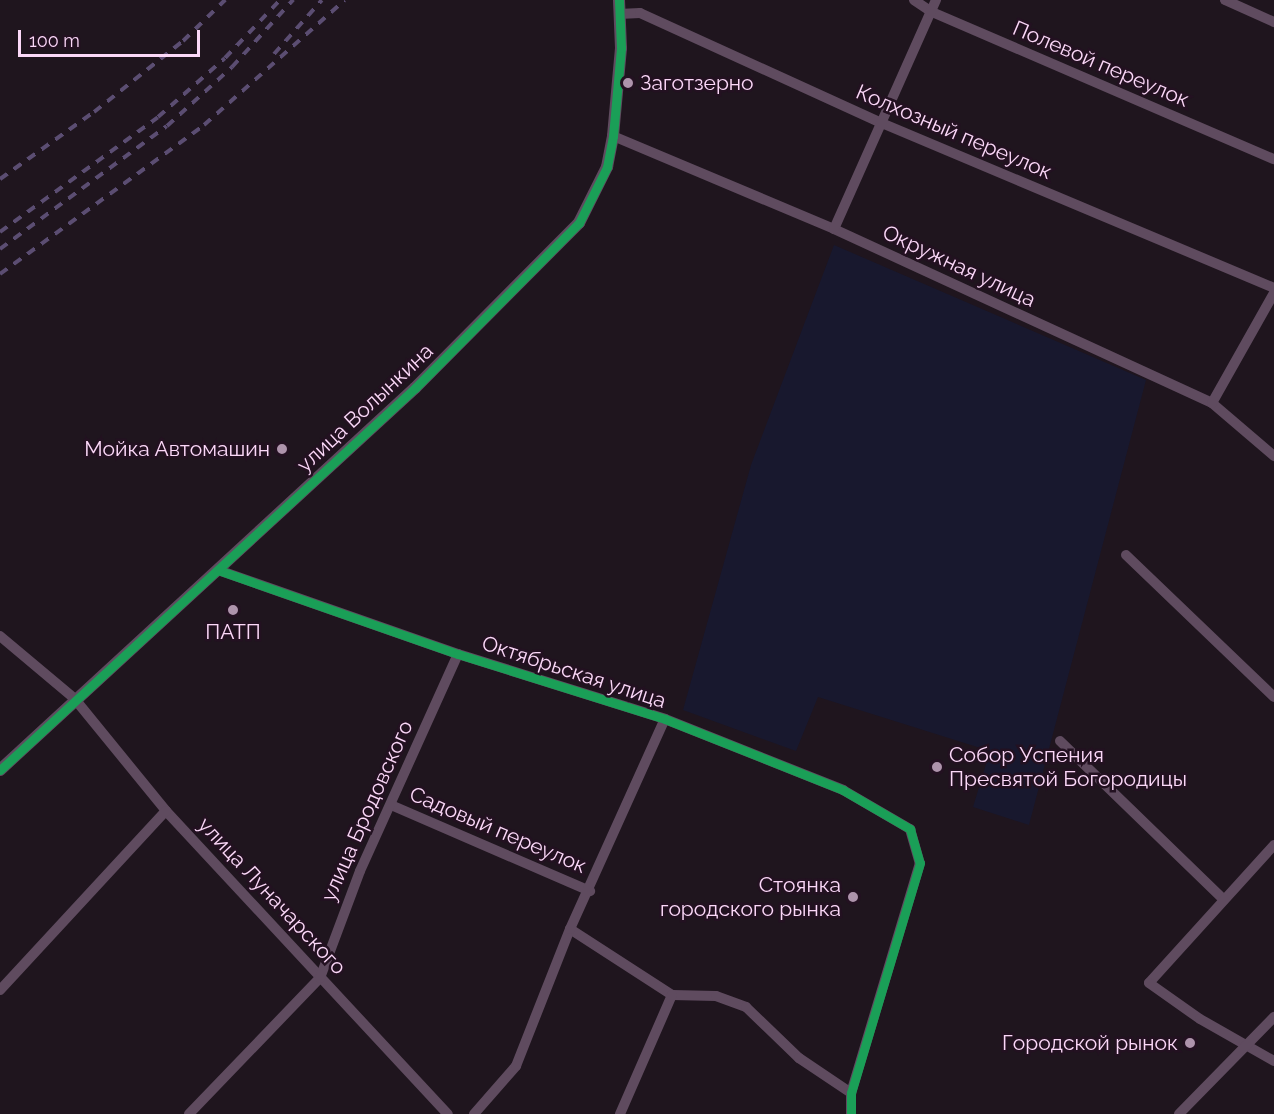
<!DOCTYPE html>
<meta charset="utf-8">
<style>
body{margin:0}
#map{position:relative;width:1274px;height:1114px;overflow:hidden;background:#1f151e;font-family:Raleway,sans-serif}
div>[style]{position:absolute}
.green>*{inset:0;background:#18182e}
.minor>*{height:10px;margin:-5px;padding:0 5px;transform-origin:5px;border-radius:5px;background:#5f4b5f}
.tertiary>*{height:12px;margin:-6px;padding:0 6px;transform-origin:6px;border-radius:6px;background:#5f4b5f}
.rail>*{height:4px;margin-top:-2px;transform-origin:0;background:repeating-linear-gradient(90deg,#5b4d72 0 9px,transparent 0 17px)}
.cycleway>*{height:9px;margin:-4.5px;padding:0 4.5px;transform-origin:4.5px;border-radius:4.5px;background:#1a9f57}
.dots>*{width:16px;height:16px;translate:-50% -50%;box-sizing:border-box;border:3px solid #231121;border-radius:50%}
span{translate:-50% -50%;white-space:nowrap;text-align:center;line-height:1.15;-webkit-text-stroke:5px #231121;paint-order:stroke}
.street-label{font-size:21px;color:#fbd8f8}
.poi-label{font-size:21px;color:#fbd8f8}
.left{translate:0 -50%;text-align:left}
.right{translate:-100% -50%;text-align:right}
.scale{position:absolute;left:18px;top:30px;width:182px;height:27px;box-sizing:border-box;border:3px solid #fbd8f8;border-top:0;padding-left:8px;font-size:18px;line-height:21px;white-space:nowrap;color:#fbd8f8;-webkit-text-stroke:4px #231121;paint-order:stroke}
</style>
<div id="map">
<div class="green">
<i style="clip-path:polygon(834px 245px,1146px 380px,1029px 825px,973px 807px,990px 751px,818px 697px,796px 751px,683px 710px,751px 465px)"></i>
</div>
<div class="minor">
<i style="left:914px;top:0;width:22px;rotate:34deg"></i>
<i style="left:932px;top:12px;width:372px;rotate:23.3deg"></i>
<i style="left:1225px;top:0;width:54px;rotate:24.2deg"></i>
<i style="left:619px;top:14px;width:21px;rotate:-3deg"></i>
<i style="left:640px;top:13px;width:268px;rotate:24.5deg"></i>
<i style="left:884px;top:124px;width:423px;rotate:22.8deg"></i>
<i style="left:613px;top:136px;width:240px;rotate:22.8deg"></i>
<i style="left:834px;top:229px;width:416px;rotate:24.7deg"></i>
<i style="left:1212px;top:403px;width:82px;rotate:40.5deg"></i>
<i style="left:834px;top:229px;width:251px;rotate:-66deg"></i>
<i style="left:1212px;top:403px;width:126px;rotate:-60.6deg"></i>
<i style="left:1126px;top:555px;width:205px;rotate:43.8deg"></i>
<i style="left:218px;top:570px;width:254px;rotate:19.3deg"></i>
<i style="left:458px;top:654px;width:217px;rotate:17.4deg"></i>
<i style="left:665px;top:719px;width:192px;rotate:21.7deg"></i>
<i style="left:843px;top:790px;width:78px;rotate:30.2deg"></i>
<i style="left:910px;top:829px;width:35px;rotate:74deg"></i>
<i style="left:920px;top:863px;width:240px;rotate:106.7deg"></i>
<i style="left:851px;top:1093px;width:21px;rotate:90deg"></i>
<i style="left:0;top:636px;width:97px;rotate:40deg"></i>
<i style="left:74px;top:698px;width:146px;rotate:50.8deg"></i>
<i style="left:166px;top:811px;width:414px;rotate:47.1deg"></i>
<i style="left:1060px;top:741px;width:228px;rotate:44.1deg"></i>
<i style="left:391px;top:805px;width:217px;rotate:23.4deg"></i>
<i style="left:1274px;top:845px;width:186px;rotate:132.2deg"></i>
<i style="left:1149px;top:983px;width:62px;rotate:35.2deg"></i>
<i style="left:1200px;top:1019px;width:85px;rotate:29.6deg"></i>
<i style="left:570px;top:929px;width:121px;rotate:32.9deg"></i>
<i style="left:672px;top:995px;width:44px;rotate:1.3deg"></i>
<i style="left:716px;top:996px;width:32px;rotate:20deg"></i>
<i style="left:746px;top:1007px;width:74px;rotate:43.9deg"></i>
<i style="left:799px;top:1058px;width:63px;rotate:33.9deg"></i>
<i style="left:0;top:990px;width:244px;rotate:-47.2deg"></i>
<i style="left:189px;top:1114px;width:189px;rotate:-46.1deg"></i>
<i style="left:320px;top:978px;width:114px;rotate:-69.5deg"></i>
<i style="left:360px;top:871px;width:238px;rotate:-65.7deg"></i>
<i style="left:474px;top:1114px;width:64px;rotate:-48.8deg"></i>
<i style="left:516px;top:1066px;width:147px;rotate:-68.5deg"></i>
<i style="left:570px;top:929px;width:230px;rotate:-65.7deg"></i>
<i style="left:620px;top:1114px;width:130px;rotate:-66.4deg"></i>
<i style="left:1179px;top:1114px;width:136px;rotate:-45.6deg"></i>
</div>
<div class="tertiary">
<i style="left:0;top:770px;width:564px;rotate:-42.63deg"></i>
<i style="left:415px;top:388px;width:233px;rotate:-45.2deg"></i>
<i style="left:579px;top:223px;width:63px;rotate:-63.4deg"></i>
<i style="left:607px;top:167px;width:32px;rotate:-79deg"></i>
<i style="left:613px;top:136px;width:88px;rotate:-84.8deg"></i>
<i style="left:621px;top:48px;width:48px;rotate:-92.4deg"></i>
</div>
<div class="rail">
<i style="left:274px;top:54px;width:72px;rotate:-48.4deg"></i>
<i style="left:0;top:179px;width:115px;rotate:-35.5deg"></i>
<i style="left:94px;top:112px;width:114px;rotate:-38.6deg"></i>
<i style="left:183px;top:41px;width:59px;rotate:-44.3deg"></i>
<i style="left:0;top:232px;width:195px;rotate:-36deg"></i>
<i style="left:158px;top:117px;width:89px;rotate:-41.4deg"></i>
<i style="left:225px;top:58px;width:80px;rotate:-46.5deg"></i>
<i style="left:0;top:249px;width:207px;rotate:-36.4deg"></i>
<i style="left:167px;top:126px;width:88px;rotate:-42.2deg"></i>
<i style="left:232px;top:67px;width:91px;rotate:-47.7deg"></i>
<i style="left:0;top:274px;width:253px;rotate:-36.1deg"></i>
<i style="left:204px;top:125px;width:188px;rotate:-41.6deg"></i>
</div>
<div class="cycleway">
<i style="left:218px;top:570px;width:254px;rotate:19.3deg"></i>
<i style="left:458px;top:654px;width:217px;rotate:17.4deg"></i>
<i style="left:665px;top:719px;width:192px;rotate:21.7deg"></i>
<i style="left:843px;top:790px;width:78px;rotate:30.2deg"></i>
<i style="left:910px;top:829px;width:35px;rotate:74deg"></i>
<i style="left:920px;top:863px;width:240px;rotate:106.7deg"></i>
<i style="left:851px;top:1093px;width:21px;rotate:90deg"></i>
<i style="left:0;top:770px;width:564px;rotate:-42.63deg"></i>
<i style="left:415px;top:388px;width:233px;rotate:-45.2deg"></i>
<i style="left:579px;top:223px;width:63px;rotate:-63.4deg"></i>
<i style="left:607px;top:167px;width:32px;rotate:-79deg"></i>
<i style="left:613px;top:136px;width:88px;rotate:-84.8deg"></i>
<i style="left:621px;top:48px;width:48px;rotate:-92.4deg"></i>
</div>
<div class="dots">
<i style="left:628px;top:83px;background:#ae94ac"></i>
<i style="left:282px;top:449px;background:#ae94ac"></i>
<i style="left:233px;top:610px;background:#ae94ac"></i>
<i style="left:937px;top:767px;background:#ae94ac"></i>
<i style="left:853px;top:897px;background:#ae94ac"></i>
<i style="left:1190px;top:1043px;background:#ae94ac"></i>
</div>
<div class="street-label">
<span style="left:1101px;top:64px;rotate:23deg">Полевой переулок</span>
<span style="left:954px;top:132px;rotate:23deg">Колхозный переулок</span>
<span style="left:959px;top:266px;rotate:25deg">Окружная улица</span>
<span style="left:365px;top:408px;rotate:-43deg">улица Волынкина</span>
<span style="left:574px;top:672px;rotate:18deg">Октябрьская улица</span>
<span style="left:367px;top:811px;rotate:-66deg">улица Бродовского</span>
<span style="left:498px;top:830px;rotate:23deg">Садовый переулок</span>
<span style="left:272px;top:896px;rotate:47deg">улица Луначарского</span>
</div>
<div class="poi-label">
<span class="left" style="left:640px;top:83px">Заготзерно</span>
<span class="right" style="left:270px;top:449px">Мойка Автомашин</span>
<span style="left:233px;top:632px">ПАТП</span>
<span class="left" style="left:949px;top:767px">Собор Успения<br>Пресвятой Богородицы</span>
<span class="right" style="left:841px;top:897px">Cтоянка<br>городского рынка</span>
<span class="right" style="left:1178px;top:1043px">Городской рынок</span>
</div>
<div class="scale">100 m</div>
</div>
